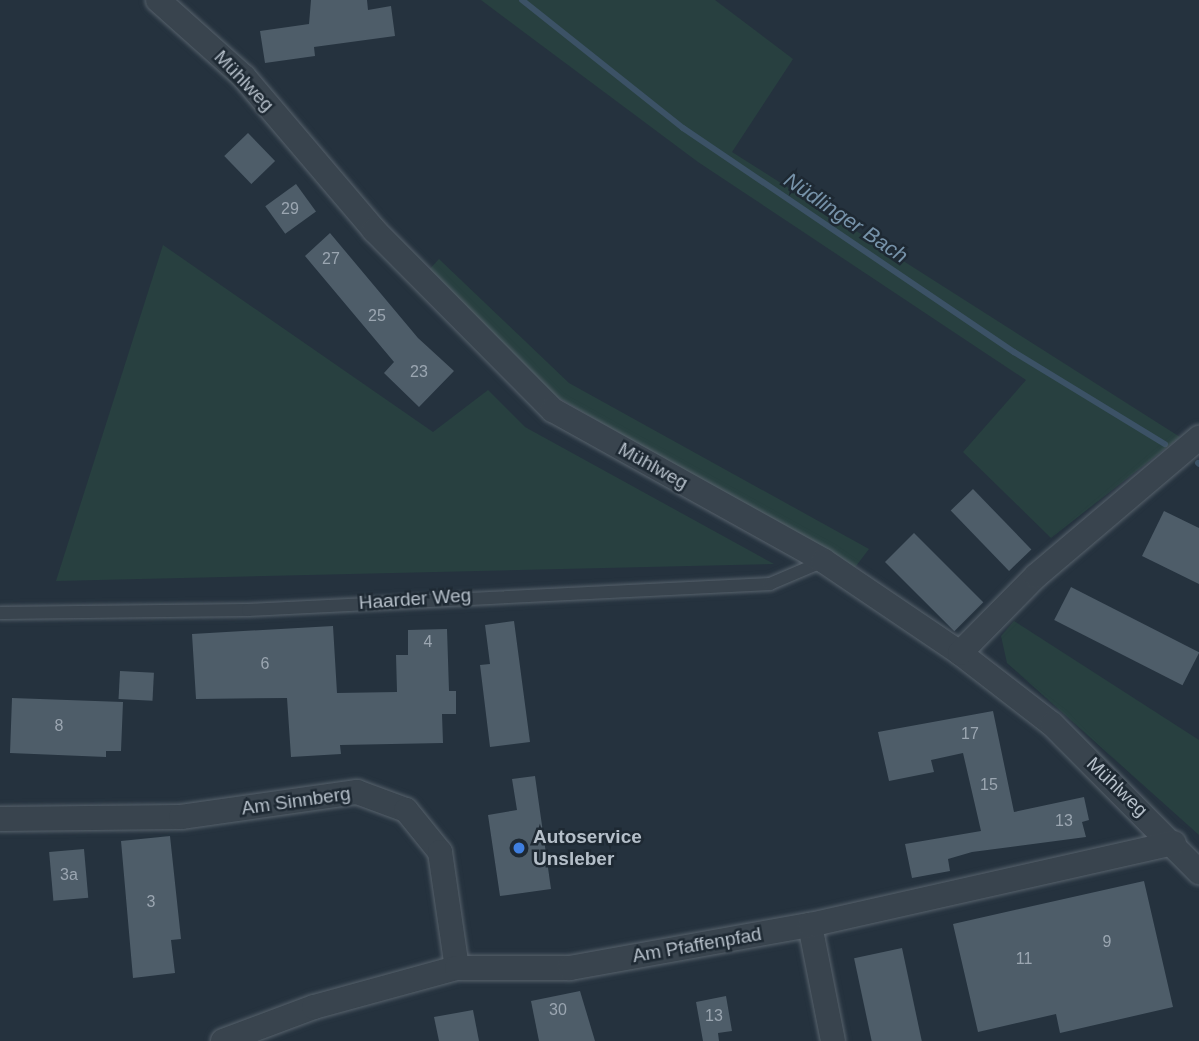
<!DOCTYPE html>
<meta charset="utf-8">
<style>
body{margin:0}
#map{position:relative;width:1199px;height:1041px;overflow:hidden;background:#25323e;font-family:Arial,sans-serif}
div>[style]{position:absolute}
.green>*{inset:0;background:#284040}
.stream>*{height:6px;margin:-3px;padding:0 3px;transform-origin:3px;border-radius:3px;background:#3c5266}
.building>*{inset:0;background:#4e5d69;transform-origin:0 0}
.roads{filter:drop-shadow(0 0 2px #57626c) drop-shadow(0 0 2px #57626c)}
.lane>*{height:12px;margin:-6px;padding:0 6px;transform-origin:6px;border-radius:6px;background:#39444e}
.street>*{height:24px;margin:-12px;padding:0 12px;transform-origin:12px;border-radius:12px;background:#39444e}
.dots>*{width:19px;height:19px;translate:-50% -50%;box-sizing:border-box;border:4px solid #1e2933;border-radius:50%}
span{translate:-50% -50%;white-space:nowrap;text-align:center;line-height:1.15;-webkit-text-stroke:5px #1e2933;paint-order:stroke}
.number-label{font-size:16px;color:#9ba6b1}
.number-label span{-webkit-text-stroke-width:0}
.street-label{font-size:19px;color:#b5bfc9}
.poi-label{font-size:19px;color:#b5bfc9;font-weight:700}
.left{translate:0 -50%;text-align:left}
.water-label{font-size:21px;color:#7793aa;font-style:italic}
</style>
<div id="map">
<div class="green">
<i style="clip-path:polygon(481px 0,715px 0,793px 59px,732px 152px,1180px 437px,1051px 538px,963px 452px,1026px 380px,698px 162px)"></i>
<i style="clip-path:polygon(163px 245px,433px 432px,488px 390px,525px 427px,774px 564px,56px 581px)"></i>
<i style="clip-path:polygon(439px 259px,569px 383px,869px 549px,853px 570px,552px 394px,426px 273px)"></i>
<i style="clip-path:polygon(1014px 621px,1199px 740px,1199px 835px,1007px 663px,1001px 636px)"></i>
</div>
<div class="stream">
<i style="left:522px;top:0;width:206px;rotate:38.5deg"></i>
<i style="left:683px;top:128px;width:400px;rotate:34.1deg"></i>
<i style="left:1014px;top:352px;width:177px;rotate:31.4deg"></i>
<i style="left:1198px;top:463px;width:1px;rotate:45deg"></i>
</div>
<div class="building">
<i style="clip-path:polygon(311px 0,367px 0,368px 10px,391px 6px,395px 36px,314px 47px,315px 56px,265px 63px,260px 31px,309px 24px)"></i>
<i style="left:248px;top:133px;width:39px;height:33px;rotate:46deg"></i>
<i style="left:296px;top:184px;width:34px;height:38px;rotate:54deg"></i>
<i style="clip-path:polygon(330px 233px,418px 338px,454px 371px,419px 407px,384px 373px,394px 362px,305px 256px)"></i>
<i style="left:973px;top:489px;width:84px;height:31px;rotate:46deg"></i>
<i style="clip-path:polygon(1164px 511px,1199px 528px,1199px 584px,1142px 556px)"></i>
<i style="left:914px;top:533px;width:98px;height:41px;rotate:45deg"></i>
<i style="left:1071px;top:587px;width:144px;height:37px;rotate:27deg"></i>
<i style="clip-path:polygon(514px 621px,530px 742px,490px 747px,480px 665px,490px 664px,485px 625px)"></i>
<i style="clip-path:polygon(333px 626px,337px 693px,397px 692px,396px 655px,408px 655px,408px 630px,447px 629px,449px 691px,456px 691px,456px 714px,442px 714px,443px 743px,340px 745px,341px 754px,291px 757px,287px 698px,196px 699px,192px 634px)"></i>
<i style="left:120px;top:671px;width:34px;height:28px;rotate:3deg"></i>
<i style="clip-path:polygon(12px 698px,123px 702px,121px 751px,106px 751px,106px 757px,10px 753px)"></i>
<i style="clip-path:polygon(993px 711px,1014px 812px,1084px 797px,1089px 820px,1082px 822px,1086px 837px,972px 852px,948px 859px,950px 871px,912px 878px,905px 844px,981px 831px,963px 753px,931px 760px,934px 772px,889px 781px,878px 732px)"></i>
<i style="clip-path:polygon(535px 776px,551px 889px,500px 896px,488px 815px,517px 810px,512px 779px)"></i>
<i style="clip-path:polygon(170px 836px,181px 939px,171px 940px,175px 973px,133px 978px,121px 841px)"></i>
<i style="left:84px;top:849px;width:49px;height:35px;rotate:85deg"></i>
<i style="clip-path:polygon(1144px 881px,1173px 1007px,1060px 1033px,1056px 1014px,978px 1032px,953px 924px)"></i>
<i style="left:902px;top:948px;width:95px;height:49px;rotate:78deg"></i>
<i style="clip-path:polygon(580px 991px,595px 1041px,539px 1041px,531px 1001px)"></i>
<i style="clip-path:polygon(726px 996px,732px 1031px,718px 1033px,719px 1041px,703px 1041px,696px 1002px)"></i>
<i style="clip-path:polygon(473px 1010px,479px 1041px,439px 1041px,434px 1017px)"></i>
</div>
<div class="roads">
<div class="lane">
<i style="left:0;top:613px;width:248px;rotate:-0.7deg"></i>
<i style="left:248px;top:610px;width:523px;rotate:-2.85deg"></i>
<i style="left:770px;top:584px;width:59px;rotate:-23.1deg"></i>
</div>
<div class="street">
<i style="left:158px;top:0;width:115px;rotate:41.8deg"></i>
<i style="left:244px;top:77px;width:201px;rotate:49.6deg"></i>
<i style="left:374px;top:230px;width:254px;rotate:45.2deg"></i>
<i style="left:553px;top:410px;width:310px;rotate:29.1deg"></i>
<i style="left:824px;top:561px;width:164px;rotate:34.1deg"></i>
<i style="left:960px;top:653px;width:116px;rotate:37.7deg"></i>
<i style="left:1052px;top:724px;width:209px;rotate:45.2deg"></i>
<i style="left:960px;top:653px;width:108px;rotate:-45.4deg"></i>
<i style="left:1036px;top:576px;width:214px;rotate:-40.3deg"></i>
<i style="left:0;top:819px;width:181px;rotate:-0.6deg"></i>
<i style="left:181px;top:817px;width:178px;rotate:-8.1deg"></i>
<i style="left:357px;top:792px;width:52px;rotate:20.2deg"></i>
<i style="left:406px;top:810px;width:54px;rotate:51deg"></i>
<i style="left:440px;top:852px;width:117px;rotate:81.7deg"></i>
<i style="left:810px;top:925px;width:118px;rotate:78.8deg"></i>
<i style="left:223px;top:1041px;width:97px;rotate:-20.5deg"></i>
<i style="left:314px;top:1007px;width:148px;rotate:-15.3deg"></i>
<i style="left:457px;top:968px;width:113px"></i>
<i style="left:570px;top:968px;width:244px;rotate:-10.2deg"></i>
<i style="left:810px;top:925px;width:373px;rotate:-12.7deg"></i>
</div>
</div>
<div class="dots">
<i style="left:519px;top:848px;background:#3f7fe0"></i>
</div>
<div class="number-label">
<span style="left:290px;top:209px">29</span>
<span style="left:331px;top:259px">27</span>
<span style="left:377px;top:316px">25</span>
<span style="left:419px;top:372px">23</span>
<span style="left:428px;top:642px">4</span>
<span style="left:265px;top:664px">6</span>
<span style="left:59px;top:726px">8</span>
<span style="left:970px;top:734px">17</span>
<span style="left:989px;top:785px">15</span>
<span style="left:1064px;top:821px">13</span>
<span style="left:69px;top:875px">3a</span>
<span style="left:151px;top:902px">3</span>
<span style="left:1107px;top:942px">9</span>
<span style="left:1024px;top:959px">11</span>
<span style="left:558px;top:1010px">30</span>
<span style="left:714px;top:1016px">13</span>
</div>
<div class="street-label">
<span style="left:244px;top:81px;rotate:46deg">Mühlweg</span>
<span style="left:653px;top:466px;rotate:29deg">Mühlweg</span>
<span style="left:415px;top:599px;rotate:-4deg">Haarder Weg</span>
<span style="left:1117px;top:787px;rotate:44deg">Mühlweg</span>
<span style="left:296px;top:801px;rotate:-8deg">Am Sinnberg</span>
<span style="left:697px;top:945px;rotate:-10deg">Am Pfaffenpfad</span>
</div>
<div class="poi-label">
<span class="left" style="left:533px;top:848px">Autoservice<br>Unsleber</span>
</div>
<div class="water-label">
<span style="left:846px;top:218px;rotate:34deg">Nüdlinger Bach</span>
</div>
</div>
